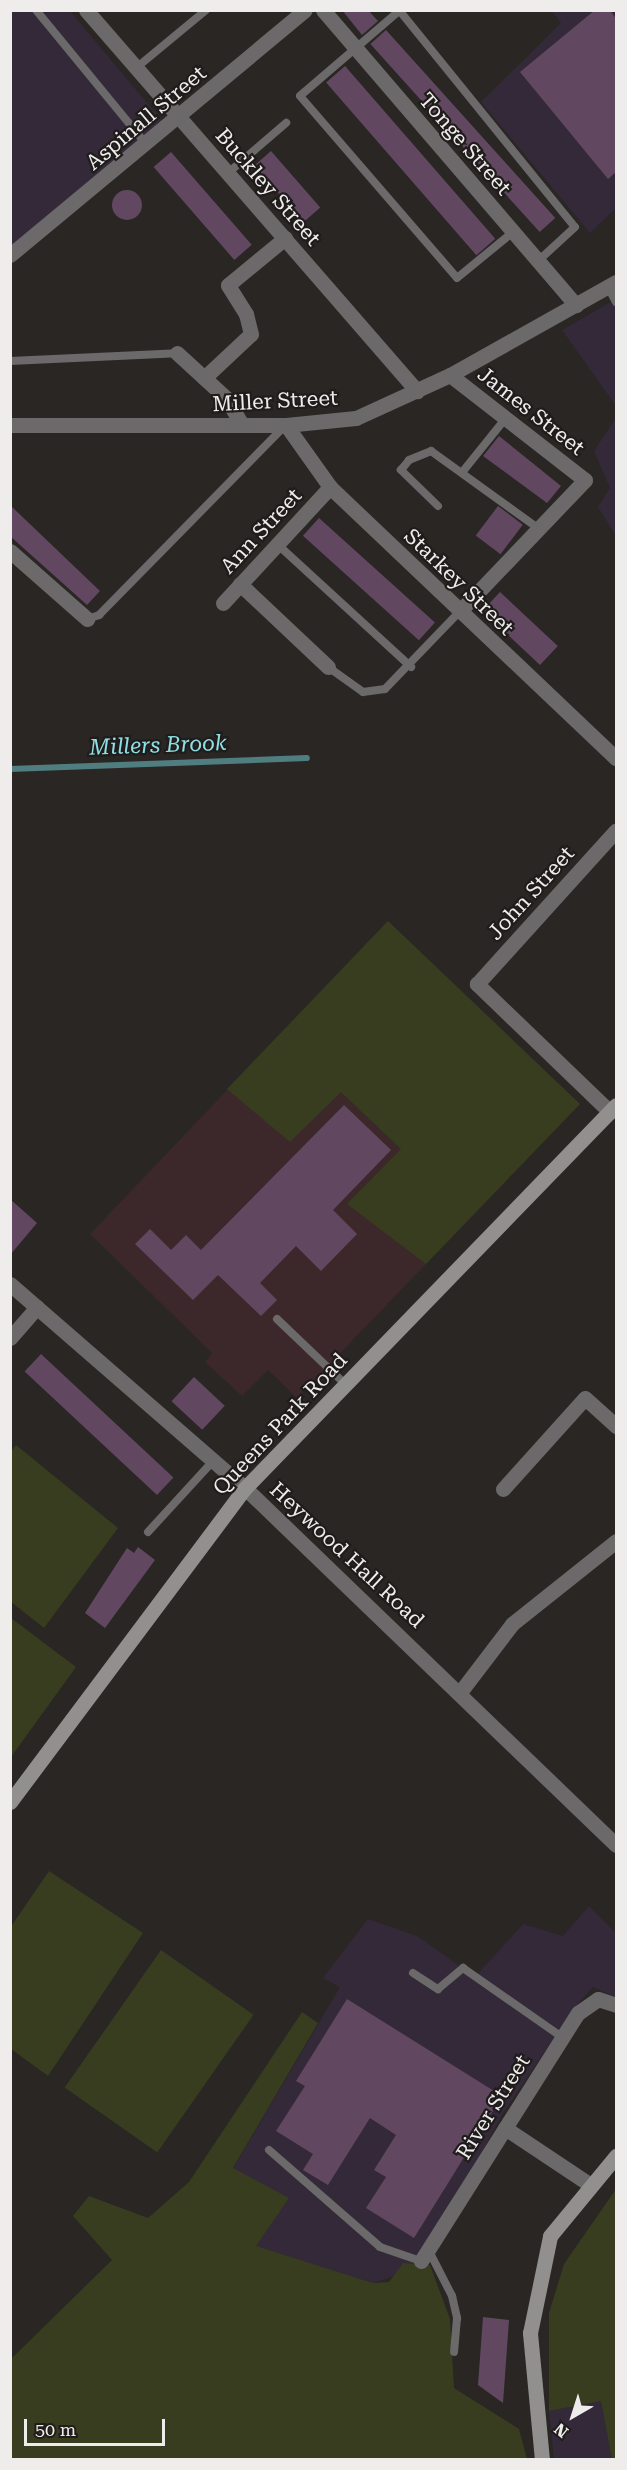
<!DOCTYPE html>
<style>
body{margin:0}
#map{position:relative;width:627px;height:2470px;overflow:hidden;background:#292624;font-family:"Roboto Serif",serif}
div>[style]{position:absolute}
.industrial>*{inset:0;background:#342938}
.education>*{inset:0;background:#3c282a}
.green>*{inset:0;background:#373d1e;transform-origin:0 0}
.stream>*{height:6px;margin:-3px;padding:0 3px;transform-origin:3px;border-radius:3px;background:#507d80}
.building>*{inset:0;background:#614860;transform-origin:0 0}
.round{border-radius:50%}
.lane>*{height:8px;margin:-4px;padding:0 4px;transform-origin:4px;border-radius:4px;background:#6b6969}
.street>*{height:15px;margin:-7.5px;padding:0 7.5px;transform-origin:7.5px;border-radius:7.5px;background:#6b6969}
.secondary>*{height:15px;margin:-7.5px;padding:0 7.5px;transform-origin:7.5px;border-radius:7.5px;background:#928f8f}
span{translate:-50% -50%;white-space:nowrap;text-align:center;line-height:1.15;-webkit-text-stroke:4.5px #1f1c1b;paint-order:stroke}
.street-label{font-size:21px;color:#efedec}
.water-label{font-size:22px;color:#8fe0e5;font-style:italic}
.frame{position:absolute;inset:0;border:12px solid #efedec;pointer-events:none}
.north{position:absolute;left:543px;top:2386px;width:60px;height:60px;-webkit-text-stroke:4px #1f1c1b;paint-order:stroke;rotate:219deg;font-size:16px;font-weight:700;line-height:24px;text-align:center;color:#efedec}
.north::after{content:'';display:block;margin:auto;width:21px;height:27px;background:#efedec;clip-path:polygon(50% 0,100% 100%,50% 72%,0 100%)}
.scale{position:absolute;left:24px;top:2419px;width:141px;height:27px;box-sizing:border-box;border:3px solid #efedec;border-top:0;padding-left:8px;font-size:18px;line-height:21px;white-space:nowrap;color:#efedec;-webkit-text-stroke:4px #1f1c1b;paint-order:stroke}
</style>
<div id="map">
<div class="industrial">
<i style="clip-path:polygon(11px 11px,70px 11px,164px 123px,11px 248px)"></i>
<i style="clip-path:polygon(552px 11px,616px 11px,616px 208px,590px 233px,481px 102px,561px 23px)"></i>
<i style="clip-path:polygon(616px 299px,616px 406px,562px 330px)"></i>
<i style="clip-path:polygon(616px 418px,616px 536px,598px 507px,610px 488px,594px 451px)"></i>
<i style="clip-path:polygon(589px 1906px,616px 1933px,616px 1997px,593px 1987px,575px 2007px,502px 2115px,418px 2268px,373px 2283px,255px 2246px,233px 2169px,340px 1987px,323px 1978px,368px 1919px,417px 1936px,475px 1977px,523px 1924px,563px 1936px)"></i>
<i style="clip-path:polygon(601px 2401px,612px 2459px,554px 2459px,549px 2411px)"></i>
</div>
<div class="education">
<i style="clip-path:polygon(388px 921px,580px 1104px,297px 1398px,268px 1370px,242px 1396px,205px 1362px,212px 1353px,90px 1234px)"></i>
</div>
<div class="green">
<i style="clip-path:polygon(388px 921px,580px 1104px,426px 1264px,347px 1204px,401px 1149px,341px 1092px,290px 1142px,227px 1089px)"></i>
<i style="clip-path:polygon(16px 1445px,118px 1528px,44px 1628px,11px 1602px,10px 1453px)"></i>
<i style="clip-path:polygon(11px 1618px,76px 1667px,11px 1757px)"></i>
<i style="clip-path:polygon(49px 1871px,143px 1933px,48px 2076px,11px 2049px,10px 1928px)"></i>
<i style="left:161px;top:1950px;width:113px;height:168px;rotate:35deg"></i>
<i style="clip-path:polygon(302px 2012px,318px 2023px,233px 2168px,289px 2198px,256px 2246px,373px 2283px,389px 2282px,403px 2263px,430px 2265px,450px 2319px,454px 2388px,519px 2429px,527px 2459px,11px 2460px,11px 2359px,112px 2260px,73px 2216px,89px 2196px,148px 2218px,189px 2182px)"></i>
<i style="clip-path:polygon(616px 2189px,616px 2459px,612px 2460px,601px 2401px,549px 2411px,549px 2313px,564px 2264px)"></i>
</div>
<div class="stream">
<i style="left:10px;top:769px;width:297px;rotate:-2.1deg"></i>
</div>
<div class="building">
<i style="clip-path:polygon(342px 10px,368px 10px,378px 21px,362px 35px)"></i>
<i style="clip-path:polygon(595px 10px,610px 10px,616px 19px,616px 172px,608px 179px,520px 72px)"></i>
<i style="left:386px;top:30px;width:253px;height:21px;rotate:48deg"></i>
<i style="left:345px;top:66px;width:229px;height:25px;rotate:49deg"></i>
<i style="left:271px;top:151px;width:75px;height:22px;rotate:49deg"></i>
<i style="left:171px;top:152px;width:123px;height:23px;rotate:49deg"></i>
<i class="round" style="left:112px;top:190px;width:30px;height:30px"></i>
<i style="clip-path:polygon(499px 436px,561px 486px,547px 503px,483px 456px)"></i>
<i style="clip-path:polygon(10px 505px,100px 591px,87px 605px,10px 536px)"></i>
<i style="left:498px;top:506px;width:31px;height:37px;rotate:37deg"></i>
<i style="left:319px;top:518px;width:156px;height:24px;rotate:42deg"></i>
<i style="left:500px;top:592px;width:79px;height:26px;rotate:43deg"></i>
<i style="clip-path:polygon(344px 1105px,391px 1150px,333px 1210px,357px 1234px,321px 1271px,296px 1246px,260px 1283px,277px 1300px,261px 1316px,218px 1275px,193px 1300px,135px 1244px,150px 1229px,171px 1250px,186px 1235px,201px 1250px)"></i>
<i style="clip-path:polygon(10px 1199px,37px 1223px,10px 1255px)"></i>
<i style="left:41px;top:1354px;width:181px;height:24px;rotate:43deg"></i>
<i style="left:194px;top:1377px;width:42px;height:33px;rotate:43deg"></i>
<i style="clip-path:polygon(138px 1547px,155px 1560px,105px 1628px,85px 1613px,127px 1548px,134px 1553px)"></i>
<i style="clip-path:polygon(347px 1999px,502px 2096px,414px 2238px,366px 2208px,386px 2177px,374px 2170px,396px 2135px,370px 2118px,328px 2185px,303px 2170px,313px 2154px,276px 2131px,305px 2086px,296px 2081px)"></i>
<i style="clip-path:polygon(483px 2317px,509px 2320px,503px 2403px,478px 2385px)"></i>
</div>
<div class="lane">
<i style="left:36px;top:10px;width:173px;rotate:50.6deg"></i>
<i style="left:399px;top:10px;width:279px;rotate:51deg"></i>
<i style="left:575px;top:227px;width:50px;rotate:137.4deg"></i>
<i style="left:399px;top:11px;width:130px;rotate:139.4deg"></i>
<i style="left:300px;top:96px;width:240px;rotate:49.2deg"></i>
<i style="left:457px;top:278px;width:72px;rotate:-39.4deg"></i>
<i style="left:136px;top:68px;width:91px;rotate:-39.6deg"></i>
<i style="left:228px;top:173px;width:77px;rotate:-40.8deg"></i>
<i style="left:608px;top:287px;width:17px;rotate:62deg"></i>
<i style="left:10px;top:361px;width:167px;rotate:-2.7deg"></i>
<i style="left:464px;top:470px;width:67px;rotate:-51.1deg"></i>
<i style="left:438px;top:506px;width:52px;rotate:-135.8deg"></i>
<i style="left:401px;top:470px;width:13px;rotate:-51deg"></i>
<i style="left:409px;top:460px;width:24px;rotate:-22deg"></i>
<i style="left:431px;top:451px;width:133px;rotate:35.8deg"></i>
<i style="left:277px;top:544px;width:182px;rotate:42.5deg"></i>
<i style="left:87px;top:619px;width:13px;rotate:-18deg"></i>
<i style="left:99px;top:615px;width:265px;rotate:-45.5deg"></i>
<i style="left:328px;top:667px;width:43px;rotate:35.5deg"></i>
<i style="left:363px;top:692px;width:22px;rotate:-8deg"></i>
<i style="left:385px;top:689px;width:107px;rotate:-46.1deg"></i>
<i style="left:277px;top:1319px;width:94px;rotate:43.7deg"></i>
<i style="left:148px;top:1532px;width:96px;rotate:-47.5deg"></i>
<i style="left:413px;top:1973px;width:30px;rotate:33deg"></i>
<i style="left:438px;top:1989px;width:33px;rotate:-40deg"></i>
<i style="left:463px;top:1968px;width:121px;rotate:34.9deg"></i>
<i style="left:269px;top:2150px;width:147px;rotate:41.1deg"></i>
<i style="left:380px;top:2247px;width:43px;rotate:18.9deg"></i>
<i style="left:428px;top:2249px;width:53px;rotate:62.9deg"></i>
<i style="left:452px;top:2296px;width:23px;rotate:77deg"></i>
<i style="left:457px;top:2318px;width:34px;rotate:95deg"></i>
</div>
<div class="street">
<i style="left:86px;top:10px;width:505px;rotate:49.02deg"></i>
<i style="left:323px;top:10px;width:389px;rotate:49.4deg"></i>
<i style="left:10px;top:255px;width:383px;rotate:-39.7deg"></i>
<i style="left:177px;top:353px;width:67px;rotate:42.6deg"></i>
<i style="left:226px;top:398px;width:31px;rotate:59deg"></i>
<i style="left:450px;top:375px;width:171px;rotate:37.9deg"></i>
<i style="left:585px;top:480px;width:182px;rotate:133.7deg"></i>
<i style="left:204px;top:378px;width:64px;rotate:-43.1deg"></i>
<i style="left:251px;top:334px;width:21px;rotate:-104deg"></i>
<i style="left:246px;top:314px;width:34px;rotate:-122deg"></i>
<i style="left:228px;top:285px;width:74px;rotate:-39.5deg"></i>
<i style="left:10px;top:425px;width:276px"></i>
<i style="left:286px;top:425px;width:70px;rotate:-5.7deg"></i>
<i style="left:356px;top:418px;width:103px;rotate:-24.6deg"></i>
<i style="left:450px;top:375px;width:190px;rotate:-29.3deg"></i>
<i style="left:286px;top:425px;width:76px;rotate:54.6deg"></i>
<i style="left:330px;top:487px;width:394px;rotate:43.5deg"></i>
<i style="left:10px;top:551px;width:103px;rotate:41.4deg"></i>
<i style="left:240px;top:584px;width:121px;rotate:43.3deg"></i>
<i style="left:223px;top:603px;width:158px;rotate:-47.3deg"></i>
<i style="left:610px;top:1112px;width:185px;rotate:-136.1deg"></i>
<i style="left:477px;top:984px;width:207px;rotate:-47.9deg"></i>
<i style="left:10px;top:1284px;width:311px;rotate:41deg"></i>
<i style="left:245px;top:1488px;width:515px;rotate:43.9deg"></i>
<i style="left:10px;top:1338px;width:41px;rotate:-48.9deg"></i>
<i style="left:503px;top:1489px;width:122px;rotate:-48deg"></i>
<i style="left:585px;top:1398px;width:42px;rotate:42.1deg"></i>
<i style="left:461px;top:1691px;width:84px;rotate:-52.7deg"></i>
<i style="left:512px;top:1624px;width:133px;rotate:-38.6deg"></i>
<i style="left:505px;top:2128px;width:101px;rotate:33.7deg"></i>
<i style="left:421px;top:2261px;width:294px;rotate:-57.7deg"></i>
<i style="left:578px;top:2013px;width:24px;rotate:-35deg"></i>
<i style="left:598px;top:1999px;width:19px;rotate:18deg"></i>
</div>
<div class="secondary">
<i style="left:10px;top:1802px;width:392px;rotate:-53.2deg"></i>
<i style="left:245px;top:1488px;width:533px;rotate:-45.91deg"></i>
<i style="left:542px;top:2460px;width:128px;rotate:-95.4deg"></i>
<i style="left:530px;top:2333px;width:99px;rotate:-78.3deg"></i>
<i style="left:550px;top:2236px;width:104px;rotate:-50.5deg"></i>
</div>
<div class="street-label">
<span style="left:146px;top:118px;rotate:-40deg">Aspinall Street</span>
<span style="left:465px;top:144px;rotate:49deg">Tonge Street</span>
<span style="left:268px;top:187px;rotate:49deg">Buckley Street</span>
<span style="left:275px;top:401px;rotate:-3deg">Miller Street</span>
<span style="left:531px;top:411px;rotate:38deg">James Street</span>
<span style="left:261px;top:531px;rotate:-47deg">Ann Street</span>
<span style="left:459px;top:582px;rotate:44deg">Starkey Street</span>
<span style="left:531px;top:893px;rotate:-48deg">John Street</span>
<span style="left:280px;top:1424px;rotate:-47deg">Queens Park Road</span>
<span style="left:347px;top:1555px;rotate:43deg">Heywood Hall Road</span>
<span style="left:493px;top:2107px;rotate:-58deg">River Street</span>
</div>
<div class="water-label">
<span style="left:158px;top:745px;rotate:-2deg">Millers Brook</span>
</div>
<div class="frame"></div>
<div class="north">N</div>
<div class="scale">50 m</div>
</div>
